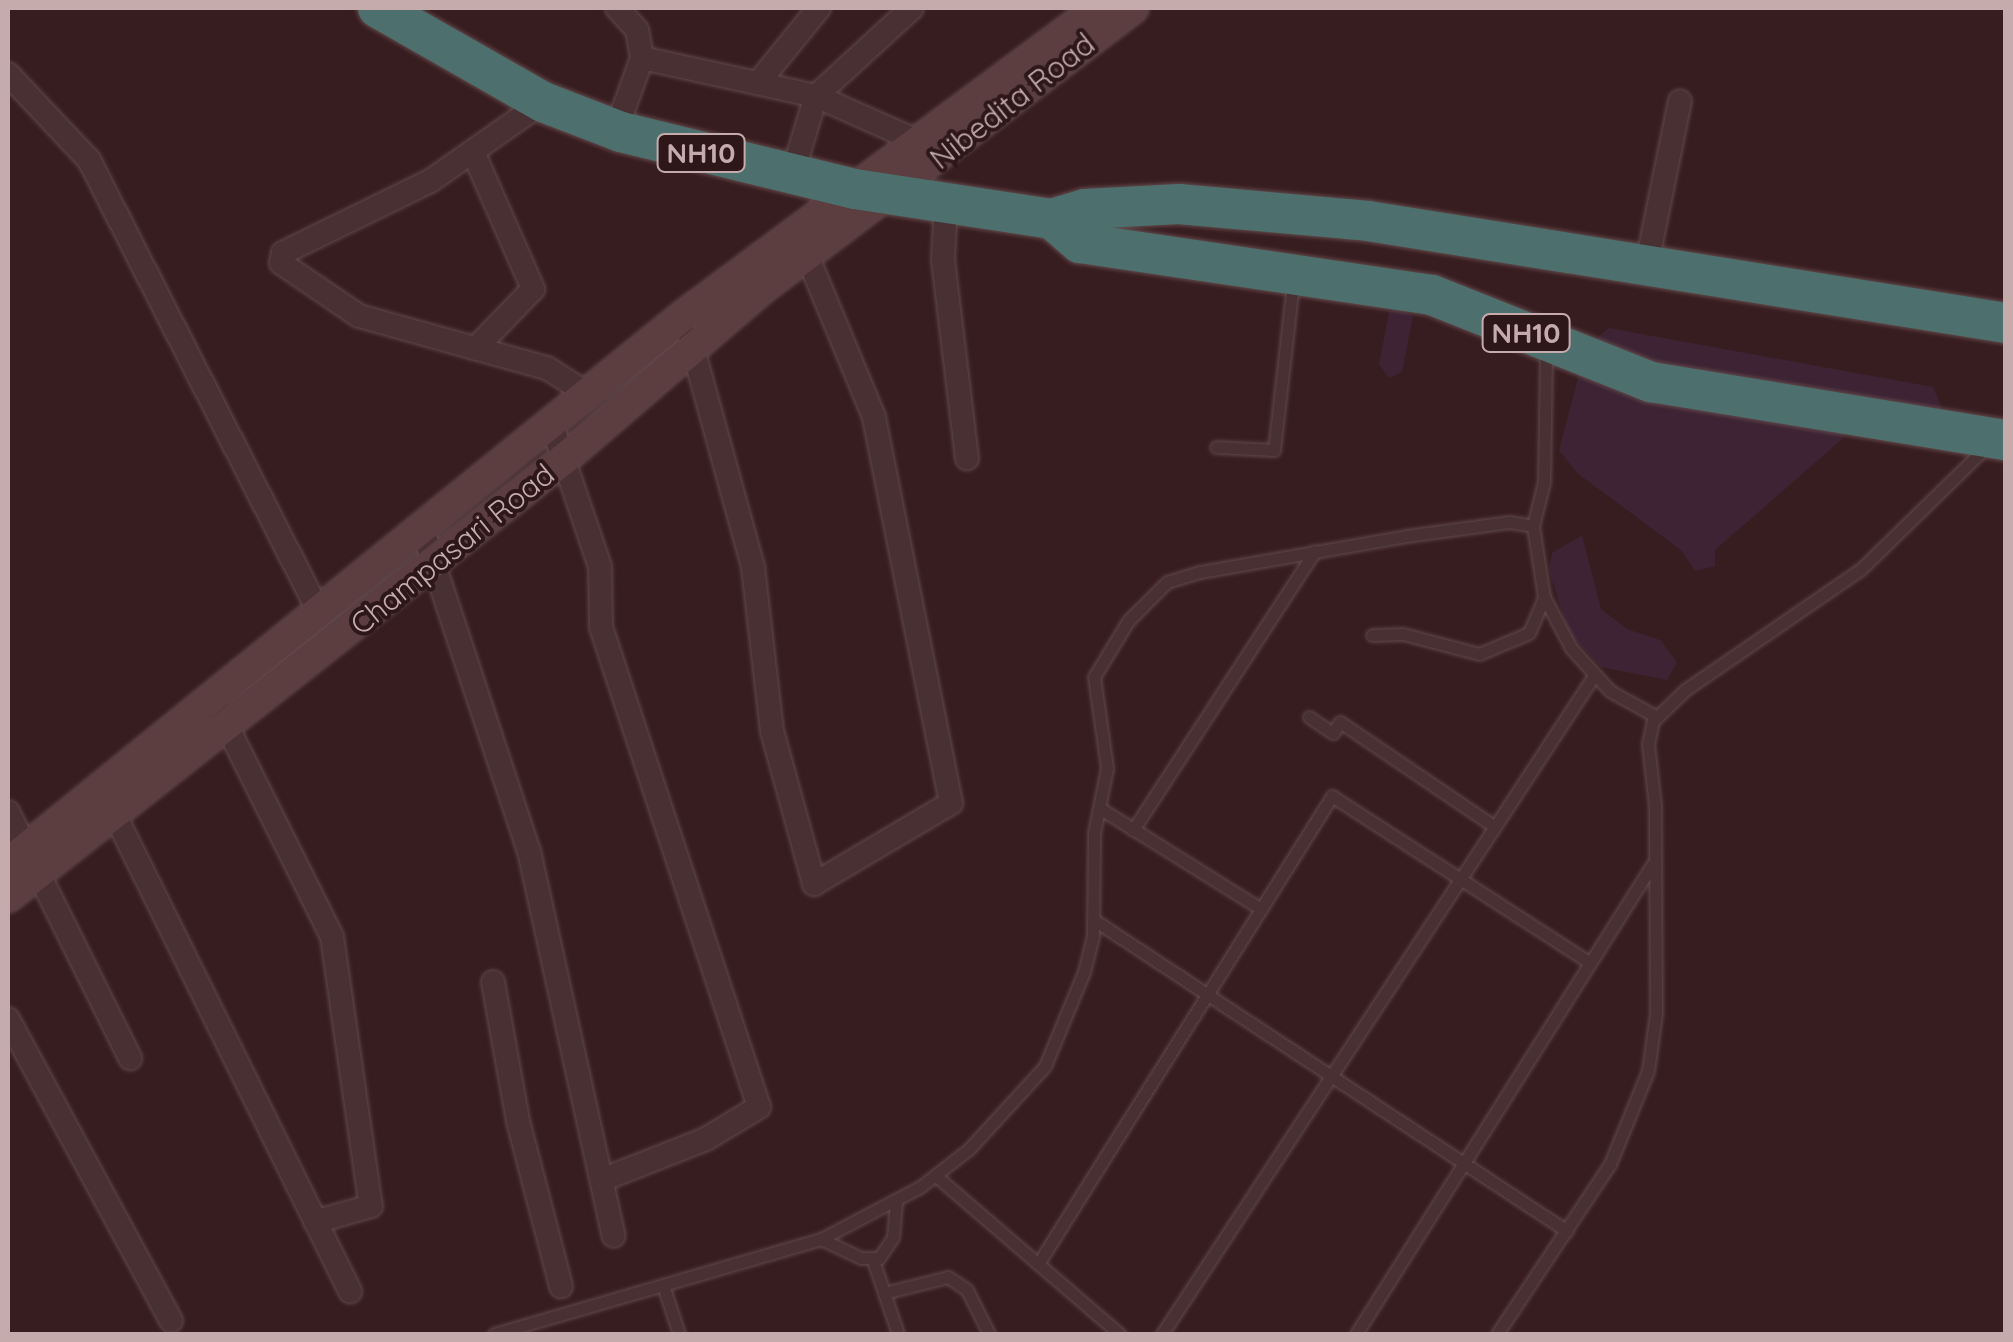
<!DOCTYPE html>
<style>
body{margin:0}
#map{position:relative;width:2013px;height:1342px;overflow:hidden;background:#381d20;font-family:Quicksand,sans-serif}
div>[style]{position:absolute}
.green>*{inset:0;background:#3d2334}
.roads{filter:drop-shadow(0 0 2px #61494a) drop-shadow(0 0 2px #61494a)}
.lane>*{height:11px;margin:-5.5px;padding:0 5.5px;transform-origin:5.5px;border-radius:5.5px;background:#493133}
.street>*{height:22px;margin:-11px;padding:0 11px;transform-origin:11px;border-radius:11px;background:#493133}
.secondary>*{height:30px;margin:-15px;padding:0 15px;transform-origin:15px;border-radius:15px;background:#5c3e40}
.highway>*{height:40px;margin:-20px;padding:0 20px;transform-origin:20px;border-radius:20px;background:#4d706e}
span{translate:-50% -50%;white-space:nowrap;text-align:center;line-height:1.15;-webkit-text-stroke:8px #2d1718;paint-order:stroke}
.shield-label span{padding:2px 8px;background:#2d1718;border:2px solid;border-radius:8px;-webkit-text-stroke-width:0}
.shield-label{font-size:28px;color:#c6abac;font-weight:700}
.street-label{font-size:30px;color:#c6abac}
.frame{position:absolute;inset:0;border:10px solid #c6abac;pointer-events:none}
</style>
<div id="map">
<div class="green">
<i style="clip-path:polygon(1390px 307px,1413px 316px,1402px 372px,1389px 378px,1379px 364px)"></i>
<i style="clip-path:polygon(1609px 328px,1933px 387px,1944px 413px,1850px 432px,1715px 550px,1715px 566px,1695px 571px,1681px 550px,1577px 473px,1559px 450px,1586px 348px)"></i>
<i style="clip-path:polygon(1582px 535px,1601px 609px,1627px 629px,1660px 640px,1677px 662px,1667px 680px,1601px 667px,1569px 634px,1549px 570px,1552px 553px)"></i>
</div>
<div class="roads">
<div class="lane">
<i style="left:1216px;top:447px;width:58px;rotate:3deg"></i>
<i style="left:1274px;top:450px;width:167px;rotate:-83.5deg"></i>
<i style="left:1533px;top:526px;width:72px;rotate:81.2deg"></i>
<i style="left:1544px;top:597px;width:58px;rotate:62.1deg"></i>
<i style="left:1571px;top:648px;width:58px;rotate:47.8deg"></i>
<i style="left:1610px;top:691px;width:54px;rotate:29deg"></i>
<i style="left:1372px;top:635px;width:31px;rotate:-2deg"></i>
<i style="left:1403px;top:634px;width:79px;rotate:14.7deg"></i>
<i style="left:1479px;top:654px;width:54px;rotate:-22.8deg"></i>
<i style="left:1529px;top:633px;width:39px;rotate:-67deg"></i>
<i style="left:1309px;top:717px;width:29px;rotate:34deg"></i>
<i style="left:1333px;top:733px;width:13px;rotate:-58deg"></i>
<i style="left:1340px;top:722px;width:187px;rotate:34.1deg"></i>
<i style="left:1101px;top:809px;width:189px;rotate:32deg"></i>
<i style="left:1133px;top:830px;width:333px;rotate:-56.9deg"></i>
<i style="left:1094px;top:920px;width:566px;rotate:33.33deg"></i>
<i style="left:936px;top:1176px;width:243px;rotate:40.7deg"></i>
<i style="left:821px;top:1239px;width:44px;rotate:25.4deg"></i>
<i style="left:861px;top:1258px;width:18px"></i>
<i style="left:879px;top:1258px;width:25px;rotate:-56deg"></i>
<i style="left:893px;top:1237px;width:35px;rotate:-85deg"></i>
<i style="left:873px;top:1260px;width:78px;rotate:71.3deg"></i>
<i style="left:1038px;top:1264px;width:553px;rotate:-57.86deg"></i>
<i style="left:1332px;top:796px;width:307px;rotate:32.9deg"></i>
<i style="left:664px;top:1288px;width:48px;rotate:71.9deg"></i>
<i style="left:884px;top:1293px;width:66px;rotate:-14deg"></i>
<i style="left:948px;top:1277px;width:23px;rotate:34deg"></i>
<i style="left:967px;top:1290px;width:49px;rotate:63.4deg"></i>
<i style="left:494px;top:1334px;width:341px;rotate:-16.2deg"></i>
<i style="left:821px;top:1239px;width:112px;rotate:-27.7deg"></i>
<i style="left:920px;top:1187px;width:62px;rotate:-37.8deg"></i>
<i style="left:969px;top:1149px;width:113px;rotate:-47.5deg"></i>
<i style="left:1045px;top:1066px;width:102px;rotate:-67.5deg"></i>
<i style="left:1084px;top:972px;width:37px;rotate:-76deg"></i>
<i style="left:1093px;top:936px;width:103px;rotate:-89.4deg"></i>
<i style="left:1094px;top:833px;width:66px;rotate:-78.7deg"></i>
<i style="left:1107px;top:768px;width:92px;rotate:-98.1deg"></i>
<i style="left:1094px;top:677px;width:66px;rotate:-58.7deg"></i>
<i style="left:1128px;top:621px;width:55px;rotate:-45deg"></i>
<i style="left:1167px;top:582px;width:34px;rotate:-17deg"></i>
<i style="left:1200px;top:572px;width:209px;rotate:-9.9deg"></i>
<i style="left:1406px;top:536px;width:104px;rotate:-7.7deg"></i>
<i style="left:1509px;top:522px;width:24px;rotate:9deg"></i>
<i style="left:1533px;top:526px;width:45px;rotate:-76deg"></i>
<i style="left:1544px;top:482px;width:133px;rotate:-89.1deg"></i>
<i style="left:1162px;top:1334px;width:786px;rotate:-56.73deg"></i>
<i style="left:1356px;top:1334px;width:555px;rotate:-57.74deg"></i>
<i style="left:1497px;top:1334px;width:204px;rotate:-56.4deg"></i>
<i style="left:1610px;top:1164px;width:100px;rotate:-67.8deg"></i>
<i style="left:1648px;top:1071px;width:59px;rotate:-82.1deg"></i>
<i style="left:1656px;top:1013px;width:207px;rotate:-90.3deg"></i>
<i style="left:1655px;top:806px;width:62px;rotate:-96.4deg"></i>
<i style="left:1648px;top:744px;width:24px;rotate:-78deg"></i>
<i style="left:1653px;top:721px;width:45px;rotate:-44.1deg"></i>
<i style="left:1685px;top:690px;width:214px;rotate:-34.5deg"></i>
<i style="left:1861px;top:569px;width:173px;rotate:-44.3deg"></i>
</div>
<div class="street">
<i style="left:642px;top:58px;width:178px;rotate:12.3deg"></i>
<i style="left:816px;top:96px;width:111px;rotate:24deg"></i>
<i style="left:8px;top:74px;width:118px;rotate:46.7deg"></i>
<i style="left:89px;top:160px;width:505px;rotate:63.03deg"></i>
<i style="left:758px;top:83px;width:97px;rotate:-50.9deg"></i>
<i style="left:543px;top:102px;width:138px;rotate:145deg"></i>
<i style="left:430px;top:181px;width:164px;rotate:153.9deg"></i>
<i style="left:283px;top:253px;width:10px;rotate:101deg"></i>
<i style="left:281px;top:263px;width:94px;rotate:34.2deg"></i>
<i style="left:359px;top:316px;width:195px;rotate:15.5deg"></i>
<i style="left:547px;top:368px;width:52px;rotate:32.5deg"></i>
<i style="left:616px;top:130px;width:77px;rotate:-70.1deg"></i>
<i style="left:642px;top:58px;width:28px;rotate:-100deg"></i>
<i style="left:637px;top:30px;width:30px;rotate:-132deg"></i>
<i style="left:473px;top:152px;width:150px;rotate:66.3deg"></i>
<i style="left:533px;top:289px;width:83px;rotate:134deg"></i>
<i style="left:793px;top:172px;width:79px;rotate:-73.2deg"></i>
<i style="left:816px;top:96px;width:130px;rotate:-42.5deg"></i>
<i style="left:946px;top:204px;width:56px;rotate:93.1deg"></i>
<i style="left:943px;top:260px;width:200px;rotate:83.1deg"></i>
<i style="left:1646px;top:268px;width:170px;rotate:-78.5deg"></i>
<i style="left:690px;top:338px;width:238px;rotate:74.6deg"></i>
<i style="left:753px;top:567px;width:165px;rotate:83.4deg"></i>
<i style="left:772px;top:731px;width:159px;rotate:74.6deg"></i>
<i style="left:814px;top:884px;width:159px;rotate:-30.6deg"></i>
<i style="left:951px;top:803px;width:394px;rotate:-101.3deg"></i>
<i style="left:874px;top:417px;width:188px;rotate:-112.5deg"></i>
<i style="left:552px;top:425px;width:150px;rotate:71.3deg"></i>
<i style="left:600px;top:567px;width:60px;rotate:89deg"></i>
<i style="left:601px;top:627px;width:505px;rotate:71.78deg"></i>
<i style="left:759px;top:1107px;width:62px;rotate:148.9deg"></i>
<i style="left:706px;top:1139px;width:112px;rotate:158.5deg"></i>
<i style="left:422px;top:528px;width:340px;rotate:71.7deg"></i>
<i style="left:529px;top:851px;width:394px;rotate:77.6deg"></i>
<i style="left:220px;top:712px;width:251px;rotate:63.5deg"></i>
<i style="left:332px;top:937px;width:272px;rotate:81.8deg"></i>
<i style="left:371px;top:1206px;width:58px;rotate:164.1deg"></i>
<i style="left:108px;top:801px;width:547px;rotate:63.72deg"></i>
<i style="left:8px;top:812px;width:275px;rotate:63.6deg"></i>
<i style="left:493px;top:982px;width:141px;rotate:79.8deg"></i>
<i style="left:518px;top:1121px;width:171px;rotate:75.4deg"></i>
<i style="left:8px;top:1019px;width:343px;rotate:61.6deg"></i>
</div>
<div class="secondary">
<i style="left:8px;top:863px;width:869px;rotate:-39.02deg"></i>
<i style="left:683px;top:316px;width:517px;rotate:-36.58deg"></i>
<i style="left:8px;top:897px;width:708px;rotate:-38.23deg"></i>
<i style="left:564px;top:459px;width:257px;rotate:-40.7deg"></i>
<i style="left:759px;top:291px;width:469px;rotate:-37.1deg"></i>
</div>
<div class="highway">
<i style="left:378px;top:8px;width:190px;rotate:29.7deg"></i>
<i style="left:543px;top:102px;width:84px;rotate:21deg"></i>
<i style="left:621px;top:132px;width:241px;rotate:13.7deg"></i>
<i style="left:855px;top:189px;width:199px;rotate:8.7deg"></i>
<i style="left:1052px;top:219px;width:34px;rotate:-17deg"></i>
<i style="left:1085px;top:209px;width:94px;rotate:-3deg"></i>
<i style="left:1179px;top:204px;width:190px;rotate:5.1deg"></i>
<i style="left:1368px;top:221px;width:646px;rotate:9.08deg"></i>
<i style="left:1052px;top:219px;width:37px;rotate:41deg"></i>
<i style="left:1080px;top:243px;width:356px;rotate:8.4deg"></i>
<i style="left:1432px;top:295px;width:236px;rotate:21.7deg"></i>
<i style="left:1651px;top:382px;width:360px;rotate:9.3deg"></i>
</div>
</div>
<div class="shield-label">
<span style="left:701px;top:153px">NH10</span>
<span style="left:1526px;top:333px">NH10</span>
</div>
<div class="street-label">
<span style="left:1012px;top:101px;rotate:-38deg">Nibedita Road</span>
<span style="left:452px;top:549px;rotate:-39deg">Champasari Road</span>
</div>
<div class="frame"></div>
</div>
